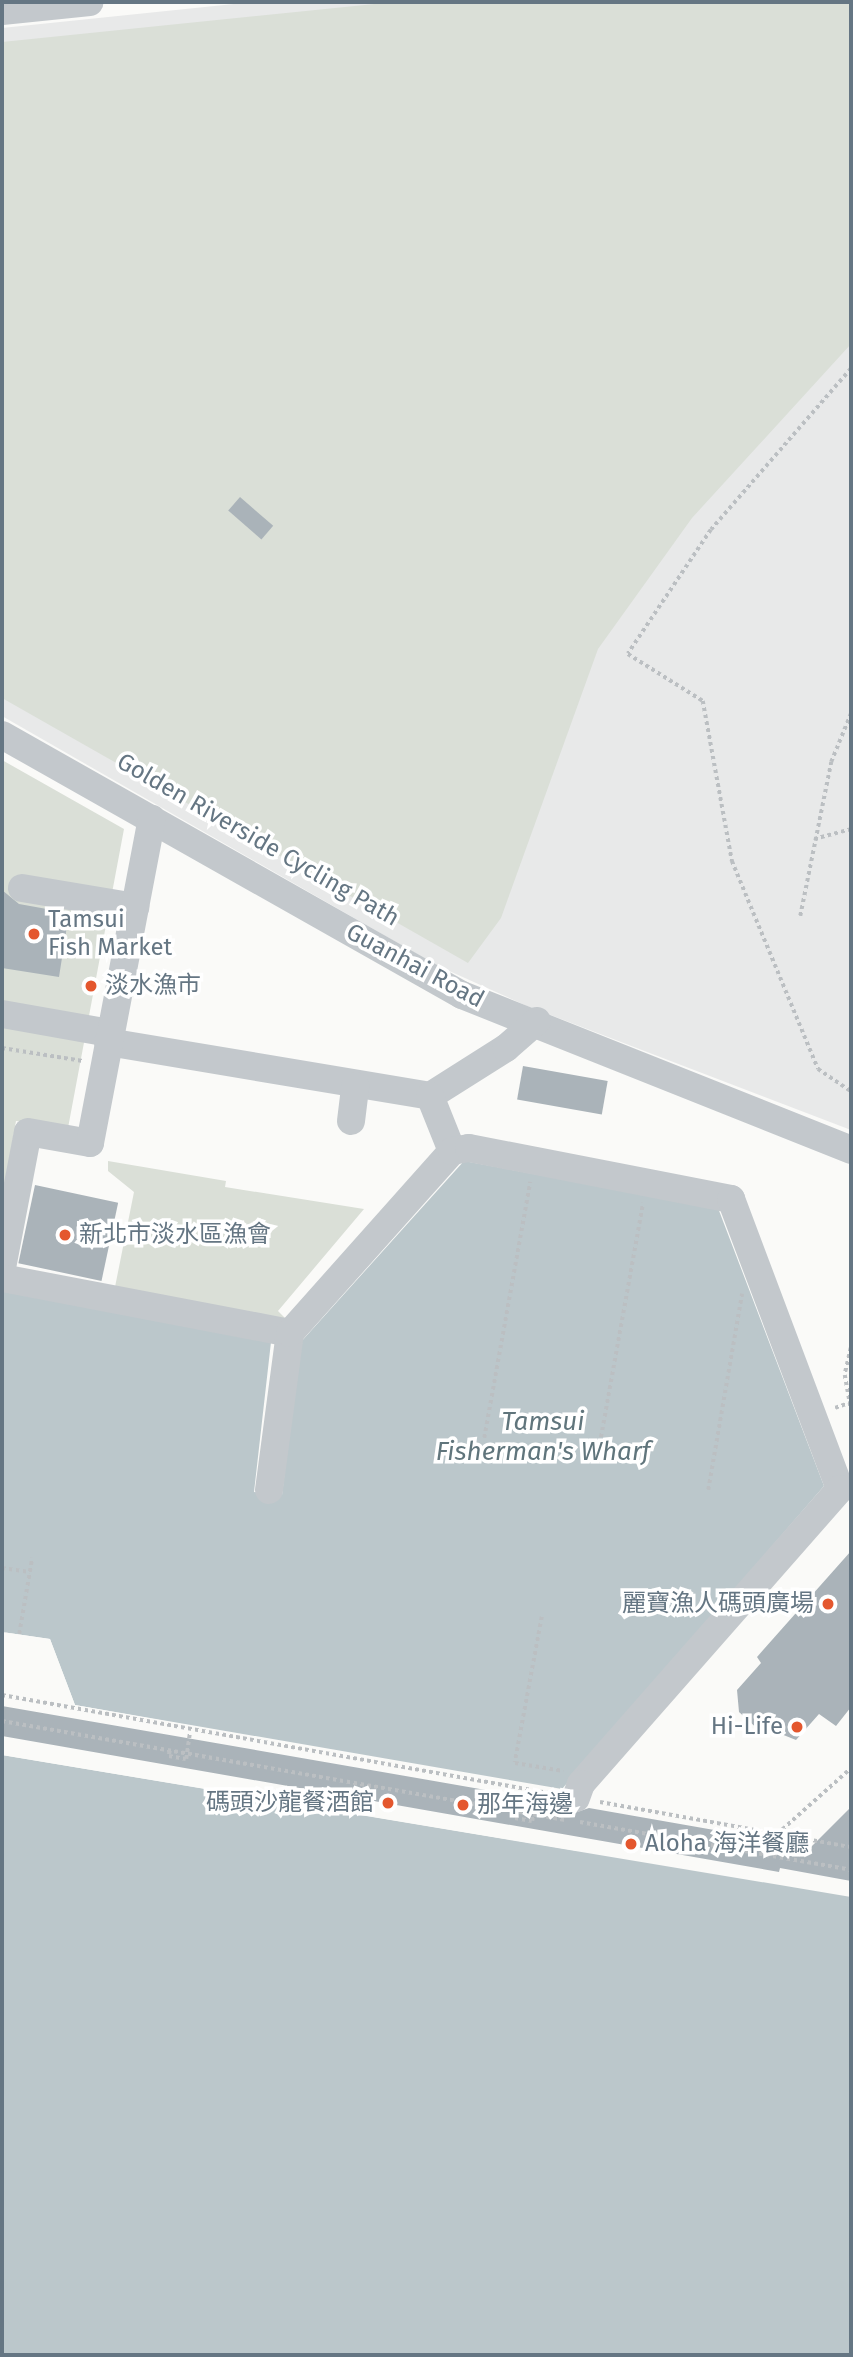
<!DOCTYPE html>
<meta charset="utf-8">
<style>
body{margin:0}
#map{position:relative;width:853px;height:2357px;overflow:hidden;background:#fafaf8;font-family:"Fira Sans","Noto Sans TC",sans-serif}
div>[style]{position:absolute}
.built>*{inset:0;background:#e8e9e9}
.green>*{inset:0;background:#dadfd7}
.water>*{inset:0;background:#bbc7cb}
.pier>*{inset:0;background:#fafaf8}
.building>*{inset:0;background:#aab3b9;transform-origin:0 0}
.path>*{height:3.5px;margin-top:-1.75px;transform-origin:0;background:repeating-linear-gradient(90deg,#bbbfc2 0 3.5px,transparent 0 7px)}
.minor>*{height:28px;margin:-14px;padding:0 14px;transform-origin:14px;border-radius:14px;background:#c3c8cc}
.dots>*{width:19px;height:19px;translate:-50% -50%;box-sizing:border-box;border:4px solid #fff;border-radius:50%}
span{translate:-50% -50%;white-space:nowrap;text-align:center;line-height:1.15;-webkit-text-stroke:7px #fff;paint-order:stroke}
.street-label{font-size:24px;color:#657683}
.poi-label{font-size:24px;color:#657683}
.left{translate:0 -50%;text-align:left}
.right{translate:-100% -50%;text-align:right}
.water-label{font-size:26px;color:#60757c;font-style:italic}
.frame{position:absolute;inset:0;border:4px solid #657683;pointer-events:none}
</style>
<div id="map">
<div class="built">
<i style="clip-path:polygon(253px 2px,851px 2px,851px 1130px,527px 1006px,436px 965px,2px 716px,2px 28px)"></i>
</div>
<div class="green">
<i style="clip-path:polygon(394px 2px,851px 2px,851px 344px,692px 518px,598px 649px,501px 918px,468px 963px,2px 698px,2px 42px)"></i>
<i style="clip-path:polygon(2px 760px,124px 829px,68px 1128px,16px 1121px,2px 1203px)"></i>
<i style="clip-path:polygon(108px 1161px,226px 1181px,225px 1187px,364px 1209px,278px 1311px,289px 1322px,115px 1287px,134px 1192px,108px 1171px)"></i>
</div>
<div class="water">
<i style="clip-path:polygon(464px 1161px,718px 1208px,824px 1486px,562px 1789px,75px 1705px,50px 1639px,2px 1632px,2px 1289px,271px 1342px,254px 1492px,282px 1495px,300px 1343px)"></i>
<i style="clip-path:polygon(2px 1755px,851px 1897px,851px 2355px,2px 2355px)"></i>
</div>
<div class="pier">
<i style="clip-path:polygon(2px 1632px,50px 1639px,75px 1705px,563px 1792px,74px 1708px,47px 1642px)"></i>
<i style="clip-path:polygon(2px 1752px,577px 1847px,578px 1851px,2px 1755px)"></i>
</div>
<div class="building">
<i style="left:240px;top:497px;width:44px;height:18px;rotate:41deg"></i>
<i style="clip-path:polygon(2px 890px,19px 904px,69px 913px,59px 977px,2px 968px)"></i>
<i style="left:523px;top:1066px;width:86px;height:34px;rotate:10deg"></i>
<i style="left:35px;top:1185px;width:85px;height:80px;rotate:12deg"></i>
<i style="clip-path:polygon(851px 1551px,851px 1707px,836px 1726px,819px 1714px,796px 1740px,766px 1728px,761px 1732px,739px 1712px,737px 1690px,761px 1663px,757px 1657px)"></i>
<i style="clip-path:polygon(2px 1706px,561px 1803px,571px 1814px,589px 1808px,811px 1847px,851px 1807px,851px 1881px,780px 1868px,779px 1872px,2px 1736px)"></i>
</div>
<div class="path">
<i style="left:851px;top:369px;width:213px;rotate:131deg"></i>
<i style="left:711px;top:530px;width:149px;rotate:123.8deg"></i>
<i style="left:628px;top:654px;width:89px;rotate:32.1deg"></i>
<i style="left:703px;top:701px;width:163px;rotate:79.7deg"></i>
<i style="left:732px;top:861px;width:225px;rotate:67.5deg"></i>
<i style="left:818px;top:1069px;width:40px;rotate:34deg"></i>
<i style="left:814px;top:839px;width:38px;rotate:-15deg"></i>
<i style="left:800px;top:916px;width:157px;rotate:-78.6deg"></i>
<i style="left:831px;top:762px;width:53px;rotate:-67.8deg"></i>
<i style="left:2px;top:1048px;width:82px;rotate:9.1deg"></i>
<i style="left:851px;top:1348px;width:28px;rotate:103deg"></i>
<i style="left:845px;top:1375px;width:34px;rotate:80deg"></i>
<i style="left:835px;top:1408px;width:15px;rotate:-20deg"></i>
<i style="left:484px;top:1438px;width:260px;rotate:-79.8deg"></i>
<i style="left:597px;top:1458px;width:259px;rotate:-79.8deg"></i>
<i style="left:708px;top:1490px;width:199px;rotate:-80.2deg"></i>
<i style="left:2px;top:1568px;width:28px;rotate:8deg"></i>
<i style="left:542px;top:1617px;width:148px;rotate:100.5deg"></i>
<i style="left:515px;top:1763px;width:49px;rotate:9.5deg"></i>
<i style="left:19px;top:1634px;width:77px;rotate:-80.3deg"></i>
<i style="left:2px;top:1695px;width:561px;rotate:10.17deg"></i>
<i style="left:2px;top:1721px;width:572px;rotate:9.97deg"></i>
<i style="left:170px;top:1751px;width:5px;rotate:101deg"></i>
<i style="left:169px;top:1756px;width:17px;rotate:10deg"></i>
<i style="left:186px;top:1759px;width:27px;rotate:-82deg"></i>
<i style="left:600px;top:1802px;width:255px;rotate:10.2deg"></i>
<i style="left:516px;top:1811px;width:7px;rotate:98deg"></i>
<i style="left:515px;top:1818px;width:17px;rotate:10deg"></i>
<i style="left:532px;top:1821px;width:30px;rotate:-81deg"></i>
<i style="left:580px;top:1822px;width:275px;rotate:10deg"></i>
<i style="left:777px;top:1834px;width:99px;rotate:-41.7deg"></i>
</div>
<div class="minor">
<i style="left:2px;top:11px;width:88px;rotate:-5.8deg"></i>
<i style="left:2px;top:735px;width:528px;rotate:29.48deg"></i>
<i style="left:462px;top:995px;width:419px;rotate:21.7deg"></i>
<i style="left:22px;top:888px;width:115px;rotate:9.5deg"></i>
<i style="left:2px;top:1014px;width:110px;rotate:10deg"></i>
<i style="left:108px;top:1042px;width:326px;rotate:9.5deg"></i>
<i style="left:430px;top:1096px;width:90px;rotate:-32.3deg"></i>
<i style="left:506px;top:1048px;width:41px;rotate:-41.1deg"></i>
<i style="left:430px;top:1096px;width:59px;rotate:68.2deg"></i>
<i style="left:351px;top:1121px;width:35px;rotate:-83deg"></i>
<i style="left:2px;top:1268px;width:138px;rotate:-79.2deg"></i>
<i style="left:28px;top:1132px;width:63px;rotate:10.1deg"></i>
<i style="left:90px;top:1143px;width:330px;rotate:-79.2deg"></i>
<i style="left:2px;top:1278px;width:293px;rotate:10.8deg"></i>
<i style="left:269px;top:1490px;width:158px;rotate:-82.4deg"></i>
<i style="left:290px;top:1333px;width:244px;rotate:-48.3deg"></i>
<i style="left:452px;top:1151px;width:17px;rotate:-10deg"></i>
<i style="left:469px;top:1148px;width:267px;rotate:11deg"></i>
<i style="left:731px;top:1199px;width:310px;rotate:69.4deg"></i>
<i style="left:840px;top:1489px;width:393px;rotate:131.3deg"></i>
<i style="left:581px;top:1784px;width:15px;rotate:110deg"></i>
</div>
<div class="dots">
<i style="left:34px;top:934px;background:#e4572e"></i>
<i style="left:91px;top:986px;background:#e4572e"></i>
<i style="left:65px;top:1235px;background:#e4572e"></i>
<i style="left:828px;top:1604px;background:#e4572e"></i>
<i style="left:797px;top:1727px;background:#e4572e"></i>
<i style="left:388px;top:1803px;background:#e4572e"></i>
<i style="left:463px;top:1805px;background:#e4572e"></i>
<i style="left:631px;top:1844px;background:#e4572e"></i>
</div>
<div class="street-label">
<span style="left:258px;top:840px;rotate:30deg">Golden Riverside Cycling Path</span>
<span style="left:415px;top:966px;rotate:28deg">Guanhai Road</span>
</div>
<div class="poi-label">
<span class="left" style="left:48px;top:934px">Tamsui<br>Fish Market</span>
<span class="left" style="left:105px;top:986px">淡水漁市</span>
<span class="left" style="left:79px;top:1235px">新北市淡水區漁會</span>
<span class="right" style="left:814px;top:1604px">麗寶漁人碼頭廣場</span>
<span class="right" style="left:783px;top:1727px">Hi-Life</span>
<span class="right" style="left:374px;top:1803px">碼頭沙龍餐酒館</span>
<span class="left" style="left:477px;top:1805px">那年海邊</span>
<span class="left" style="left:645px;top:1844px">Aloha 海洋餐廳</span>
</div>
<div class="water-label">
<span style="left:543px;top:1437px">Tamsui<br>Fisherman's Wharf</span>
</div>
<div class="frame"></div>
</div>
